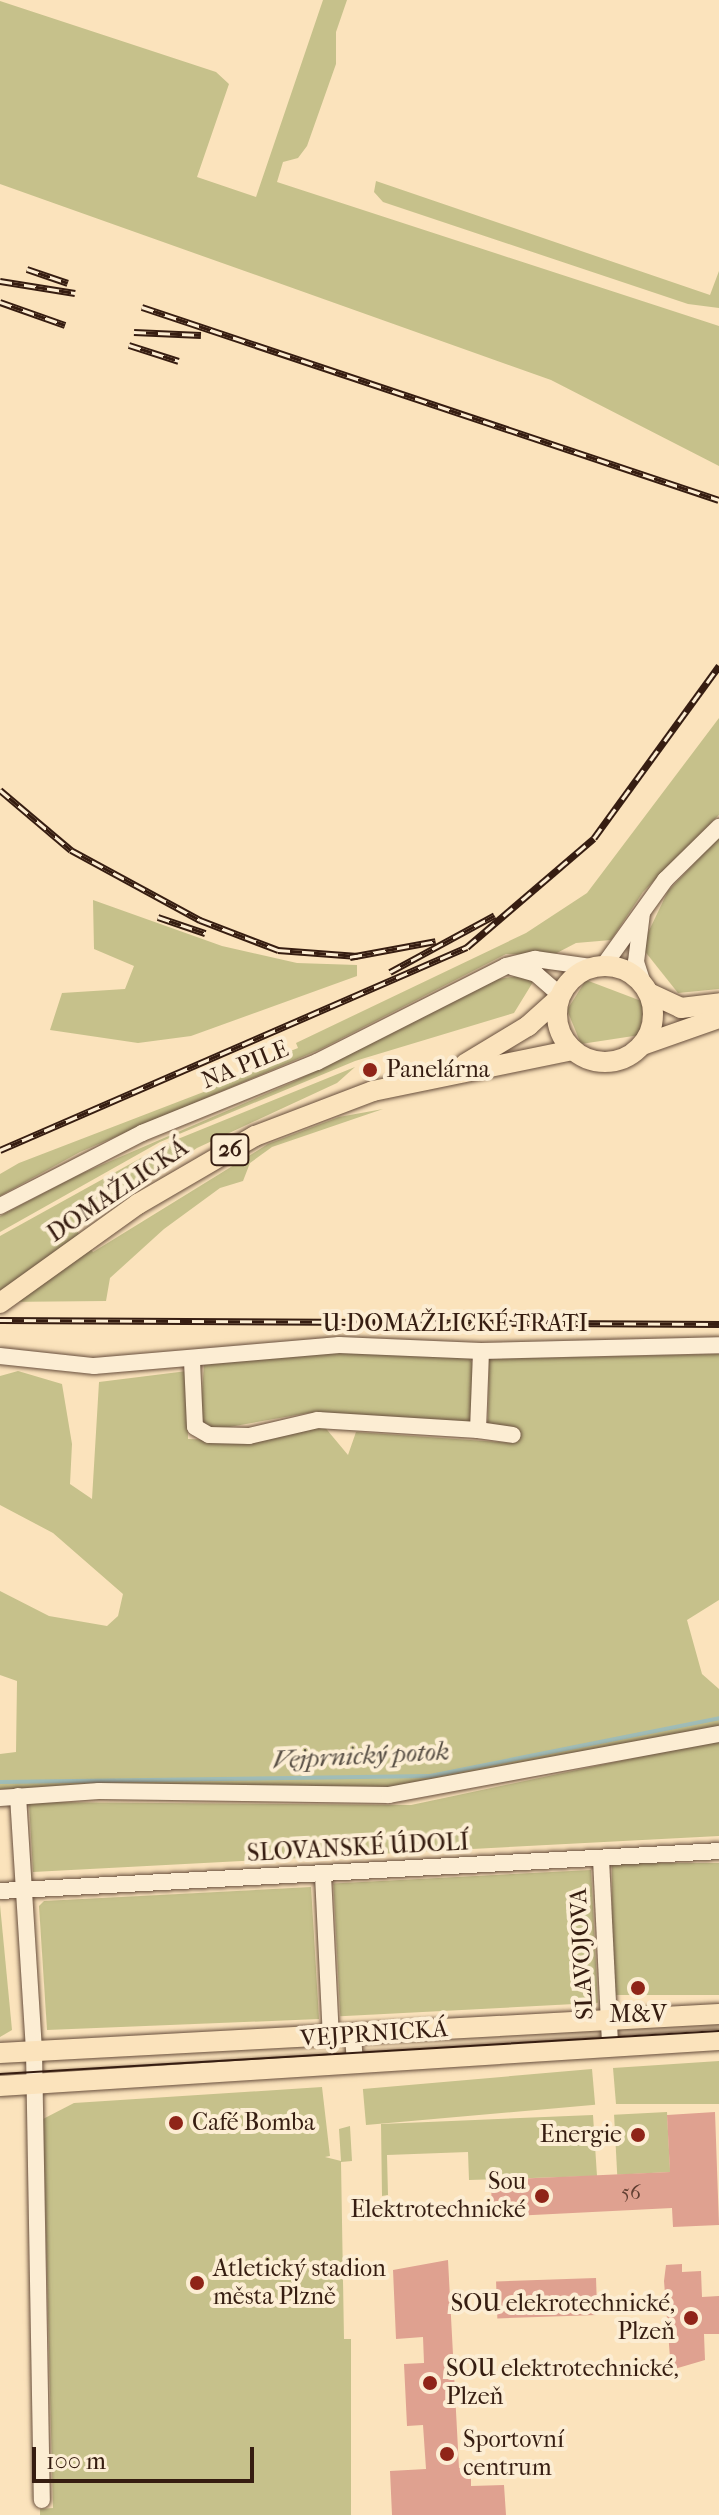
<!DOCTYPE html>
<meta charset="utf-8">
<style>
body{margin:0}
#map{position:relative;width:719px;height:2515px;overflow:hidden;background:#fbe3bc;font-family:"IM FELL French Canon",serif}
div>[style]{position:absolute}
.green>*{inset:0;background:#c6c18b;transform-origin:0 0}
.stream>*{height:4px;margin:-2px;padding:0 2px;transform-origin:2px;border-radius:2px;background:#a0bdb8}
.building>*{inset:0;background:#dfa190;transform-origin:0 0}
.roads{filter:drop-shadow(0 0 2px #674e3c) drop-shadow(0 0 2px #674e3c)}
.minor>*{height:16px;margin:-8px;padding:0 8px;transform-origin:8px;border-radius:8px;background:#fcedd3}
.major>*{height:20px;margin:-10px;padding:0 10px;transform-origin:10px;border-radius:10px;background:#fbe3bc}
.major>.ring{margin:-10px;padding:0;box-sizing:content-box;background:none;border:20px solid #fbe3bc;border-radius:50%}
.tram>*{height:2px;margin:-1px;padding:0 1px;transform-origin:1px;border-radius:1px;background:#361d11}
.rail>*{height:7px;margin-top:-3.5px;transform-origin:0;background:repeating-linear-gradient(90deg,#fcedd3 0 12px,#361d11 0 24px);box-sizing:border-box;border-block:2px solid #361d11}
.dots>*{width:22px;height:22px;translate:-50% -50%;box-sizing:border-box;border:4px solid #fcedd3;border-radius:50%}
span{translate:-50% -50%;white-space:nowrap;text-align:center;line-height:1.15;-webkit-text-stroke:8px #fcedd3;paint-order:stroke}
.number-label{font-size:20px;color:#603e31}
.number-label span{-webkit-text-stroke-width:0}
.shield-label span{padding:2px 6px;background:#fcedd3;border:2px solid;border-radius:6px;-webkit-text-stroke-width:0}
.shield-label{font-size:22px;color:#361d11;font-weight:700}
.street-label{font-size:24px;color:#361d11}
.poi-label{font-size:24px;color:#361d11}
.left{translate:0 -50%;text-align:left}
.right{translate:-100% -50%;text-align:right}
.water-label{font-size:26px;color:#564d43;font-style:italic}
.scale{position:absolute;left:32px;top:2447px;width:222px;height:36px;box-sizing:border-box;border:4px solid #361d11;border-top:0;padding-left:10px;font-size:24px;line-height:28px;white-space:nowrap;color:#361d11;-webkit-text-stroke:6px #fcedd3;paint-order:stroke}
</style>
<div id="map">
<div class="green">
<i style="clip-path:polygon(323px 0,347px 0,336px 32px,336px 64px,307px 146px,298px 158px,283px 162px,277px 182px,719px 326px,719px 466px,551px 380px,0 184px,0 1px,216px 72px,229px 84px,197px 177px,256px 197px)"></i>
<i style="clip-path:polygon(376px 181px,710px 295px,719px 271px,719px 308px,688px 304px,383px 202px,374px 192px)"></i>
<i style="clip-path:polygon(719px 718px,719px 815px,643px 892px,611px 940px,576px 943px,553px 955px,506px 954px,321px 1049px,80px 1152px,0 1196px,0 1174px,19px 1163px,214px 1088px,213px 1082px,298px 1048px,296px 1043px,526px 933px,587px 893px)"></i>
<i style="clip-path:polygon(719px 837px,719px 989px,678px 993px,643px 949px,645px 939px,668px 891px)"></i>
<i style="clip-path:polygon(93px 900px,222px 946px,297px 963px,357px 965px,357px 976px,191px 1036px,138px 1043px,50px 1030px,62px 993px,125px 989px,134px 966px,94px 949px)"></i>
<i style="clip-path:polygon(519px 976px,533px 982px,514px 1013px,355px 1061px,160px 1142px,0 1232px,0 1216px,76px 1176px,291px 1083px,498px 979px)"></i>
<i style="clip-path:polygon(586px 980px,644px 1002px,640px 1035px,581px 1044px,567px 1010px)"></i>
<i style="clip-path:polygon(355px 1067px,337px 1083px,197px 1148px,76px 1230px,93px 1252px,268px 1144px,339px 1117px,383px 1109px,272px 1147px,250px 1163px,243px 1181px,220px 1188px,164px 1229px,110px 1278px,106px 1301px,0 1302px,0 1236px,168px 1143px)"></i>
<i style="clip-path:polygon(337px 1351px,469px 1358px,474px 1366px,470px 1422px,308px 1413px,212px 1430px,200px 1421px,204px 1365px)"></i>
<i style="clip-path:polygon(719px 1354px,719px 1600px,687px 1620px,702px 1674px,719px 1689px,719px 1728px,393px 1787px,0 1789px,0 1754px,16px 1752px,17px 1681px,0 1675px,0 1591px,49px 1616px,107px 1626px,118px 1616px,123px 1594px,53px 1533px,0 1505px,0 1376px,18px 1371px,62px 1384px,72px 1444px,70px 1484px,92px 1499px,99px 1382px,187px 1371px,188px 1439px,223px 1440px,323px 1425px,348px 1455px,356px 1432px,514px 1443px,516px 1428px,488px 1423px,489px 1359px)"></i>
<i style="clip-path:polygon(719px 1740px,719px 1836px,33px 1872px,29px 1802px,411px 1805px)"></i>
<i style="left:719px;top:1863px;width:132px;height:107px;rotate:90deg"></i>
<i style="left:591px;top:1870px;width:133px;height:258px;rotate:87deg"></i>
<i style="clip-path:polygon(311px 1887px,319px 2019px,47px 2030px,39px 1906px,44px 1901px)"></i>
<i style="clip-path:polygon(0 1905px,12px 2030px,0 2037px)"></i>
<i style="clip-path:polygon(719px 2061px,719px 2104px,616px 2104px,613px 2068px)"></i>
<i style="left:592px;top:2069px;width:36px;height:230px;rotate:85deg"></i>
<i style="clip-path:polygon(322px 2087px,330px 2156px,325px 2157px,341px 2161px,339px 2129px,350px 2126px,352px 2161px,341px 2162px,344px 2339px,351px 2339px,351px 2515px,40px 2515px,40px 2509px,53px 2508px,43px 2119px,74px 2103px)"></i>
<i style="left:667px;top:2112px;width:60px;height:53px;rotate:87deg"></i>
<i style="clip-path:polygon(593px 2115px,597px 2176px,469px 2180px,468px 2152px,387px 2155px,388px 2195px,382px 2196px,381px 2124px)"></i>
</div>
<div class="stream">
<i style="left:0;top:1782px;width:430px;rotate:-0.8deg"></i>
<i style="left:430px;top:1776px;width:295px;rotate:-11.3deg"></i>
</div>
<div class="building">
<i style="clip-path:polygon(715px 2112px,719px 2225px,673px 2227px,672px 2208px,492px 2217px,491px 2180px,670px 2172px,667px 2115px)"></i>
<i style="clip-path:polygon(448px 2260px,459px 2468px,471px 2467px,471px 2486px,504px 2485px,506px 2515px,392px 2515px,390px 2471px,426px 2469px,423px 2425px,407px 2426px,404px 2364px,424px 2363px,423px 2337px,396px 2339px,393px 2270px)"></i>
<i style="clip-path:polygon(682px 2264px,682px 2272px,701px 2271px,702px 2297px,719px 2296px,719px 2334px,704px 2334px,705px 2360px,671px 2370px,664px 2281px,666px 2265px)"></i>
<i style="left:596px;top:2278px;width:37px;height:100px;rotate:88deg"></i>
</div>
<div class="roads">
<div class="minor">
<i style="left:642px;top:913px;width:49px;rotate:97deg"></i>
<i style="left:636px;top:962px;width:23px;rotate:72deg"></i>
<i style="left:604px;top:965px;width:105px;rotate:-54.3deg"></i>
<i style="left:665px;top:880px;width:76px;rotate:-44.5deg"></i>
<i style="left:512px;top:967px;width:25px;rotate:16deg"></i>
<i style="left:536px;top:974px;width:32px;rotate:41deg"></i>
<i style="left:0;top:1206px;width:160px;rotate:-27.2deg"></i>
<i style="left:142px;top:1133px;width:189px;rotate:-22.1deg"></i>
<i style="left:317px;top:1062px;width:212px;rotate:-26.9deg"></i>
<i style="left:506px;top:966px;width:30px;rotate:-14deg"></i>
<i style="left:535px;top:959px;width:58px;rotate:8deg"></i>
<i style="left:0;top:1356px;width:95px;rotate:6.1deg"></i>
<i style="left:94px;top:1366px;width:246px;rotate:-4.9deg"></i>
<i style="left:339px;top:1345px;width:142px;rotate:2.4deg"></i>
<i style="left:481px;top:1351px;width:238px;rotate:-1.4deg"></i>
<i style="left:192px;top:1361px;width:66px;rotate:87.4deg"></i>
<i style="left:195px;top:1427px;width:16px;rotate:30deg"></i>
<i style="left:209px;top:1435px;width:40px;rotate:1.4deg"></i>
<i style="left:249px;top:1436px;width:71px;rotate:-13.1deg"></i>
<i style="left:318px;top:1420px;width:160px;rotate:3.6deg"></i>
<i style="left:478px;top:1430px;width:79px;rotate:-87.8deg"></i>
<i style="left:478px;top:1430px;width:35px;rotate:8deg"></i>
<i style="left:18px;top:1796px;width:256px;rotate:86.4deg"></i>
<i style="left:34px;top:2051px;width:449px;rotate:89deg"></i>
<i style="left:0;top:1798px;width:99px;rotate:-4deg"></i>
<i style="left:99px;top:1791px;width:290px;rotate:0.8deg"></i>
<i style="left:389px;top:1795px;width:336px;rotate:-10.5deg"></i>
<i style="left:601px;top:1859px;width:187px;rotate:87.2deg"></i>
<i style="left:323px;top:1875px;width:161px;rotate:87.2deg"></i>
<i style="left:0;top:1891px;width:720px;rotate:-3.18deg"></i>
<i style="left:353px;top:2035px;width:26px;rotate:86deg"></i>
</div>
<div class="major">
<i class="ring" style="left:557px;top:966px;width:76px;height:76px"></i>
<i style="left:649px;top:993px;width:35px;rotate:25deg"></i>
<i style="left:681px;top:1008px;width:38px;rotate:-7deg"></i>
<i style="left:642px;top:1045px;width:82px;rotate:-19.3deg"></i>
<i style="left:465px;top:1064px;width:74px;rotate:-31.1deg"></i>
<i style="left:528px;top:1026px;width:42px;rotate:-42.1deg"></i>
<i style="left:0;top:1303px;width:170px;rotate:-35.7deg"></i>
<i style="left:138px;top:1204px;width:135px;rotate:-30.2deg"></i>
<i style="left:255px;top:1136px;width:126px;rotate:-20.9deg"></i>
<i style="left:373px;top:1091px;width:204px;rotate:-11.6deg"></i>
<i style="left:0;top:2053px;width:720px;rotate:-3.1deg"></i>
<i style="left:0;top:2086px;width:720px;rotate:-3.66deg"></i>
</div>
</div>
<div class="tram">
<i style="left:0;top:2074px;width:720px;rotate:-3.42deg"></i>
</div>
<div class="rail">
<i style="left:27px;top:269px;width:43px;rotate:18.9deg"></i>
<i style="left:0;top:281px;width:76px;rotate:9.1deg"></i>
<i style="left:0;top:302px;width:69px;rotate:19.5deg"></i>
<i style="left:142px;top:307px;width:608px;rotate:18.49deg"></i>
<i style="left:134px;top:332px;width:67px;rotate:2.6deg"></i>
<i style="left:129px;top:345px;width:52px;rotate:17.7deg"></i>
<i style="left:0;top:790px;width:93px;rotate:40.2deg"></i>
<i style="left:71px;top:850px;width:147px;rotate:28.5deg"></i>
<i style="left:200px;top:920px;width:84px;rotate:21deg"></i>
<i style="left:278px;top:950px;width:80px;rotate:4.3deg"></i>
<i style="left:158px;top:917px;width:50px;rotate:18.8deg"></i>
<i style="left:350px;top:957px;width:87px;rotate:-10.5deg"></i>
<i style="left:390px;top:972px;width:119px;rotate:-28.5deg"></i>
<i style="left:0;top:1150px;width:509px;rotate:-23.49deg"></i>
<i style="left:467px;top:947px;width:167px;rotate:-40.6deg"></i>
<i style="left:594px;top:838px;width:213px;rotate:-54deg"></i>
<i style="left:0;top:1320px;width:719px;rotate:0.32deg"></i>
</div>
<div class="dots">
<i style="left:370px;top:1070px;background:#8f2418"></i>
<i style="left:638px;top:1988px;background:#8f2418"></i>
<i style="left:176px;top:2123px;background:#8f2418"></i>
<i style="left:638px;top:2135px;background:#8f2418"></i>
<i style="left:542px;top:2196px;background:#8f2418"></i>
<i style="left:197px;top:2283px;background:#8f2418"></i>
<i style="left:691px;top:2318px;background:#8f2418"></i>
<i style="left:430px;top:2383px;background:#8f2418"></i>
<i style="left:447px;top:2454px;background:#8f2418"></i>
</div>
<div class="number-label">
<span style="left:631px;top:2192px">56</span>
</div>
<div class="shield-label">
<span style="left:230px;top:1150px">26</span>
</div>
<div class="street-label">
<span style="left:245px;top:1065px;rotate:-22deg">NA PILE</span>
<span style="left:118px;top:1191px;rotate:-34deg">DOMAŽLICKÁ</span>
<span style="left:455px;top:1324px">U DOMAŽLICKÉ TRATI</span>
<span style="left:358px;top:1848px;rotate:-3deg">SLOVANSKÉ ÚDOLÍ</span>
<span style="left:582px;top:1954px;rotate:-93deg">SLAVOJOVA</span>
<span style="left:374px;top:2034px;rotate:-4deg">VEJPRNICKÁ</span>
</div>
<div class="poi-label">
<span class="left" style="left:386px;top:1070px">Panelárna</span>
<span style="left:638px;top:2015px">M&amp;V</span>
<span class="left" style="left:192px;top:2123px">Café Bomba</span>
<span class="right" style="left:622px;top:2135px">Energie</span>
<span class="right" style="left:526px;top:2196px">Sou<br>Elektrotechnické</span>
<span class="left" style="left:213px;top:2283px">Atletický stadion<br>města Plzně</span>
<span class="right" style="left:675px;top:2318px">SOU elekrotechnické,<br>Plzeň</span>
<span class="left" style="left:446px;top:2383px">SOU elektrotechnické,<br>Plzeň</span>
<span class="left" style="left:463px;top:2454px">Sportovní<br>centrum</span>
</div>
<div class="water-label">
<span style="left:361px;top:1756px;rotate:-3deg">Vejprnický potok</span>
</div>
<div class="scale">100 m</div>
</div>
